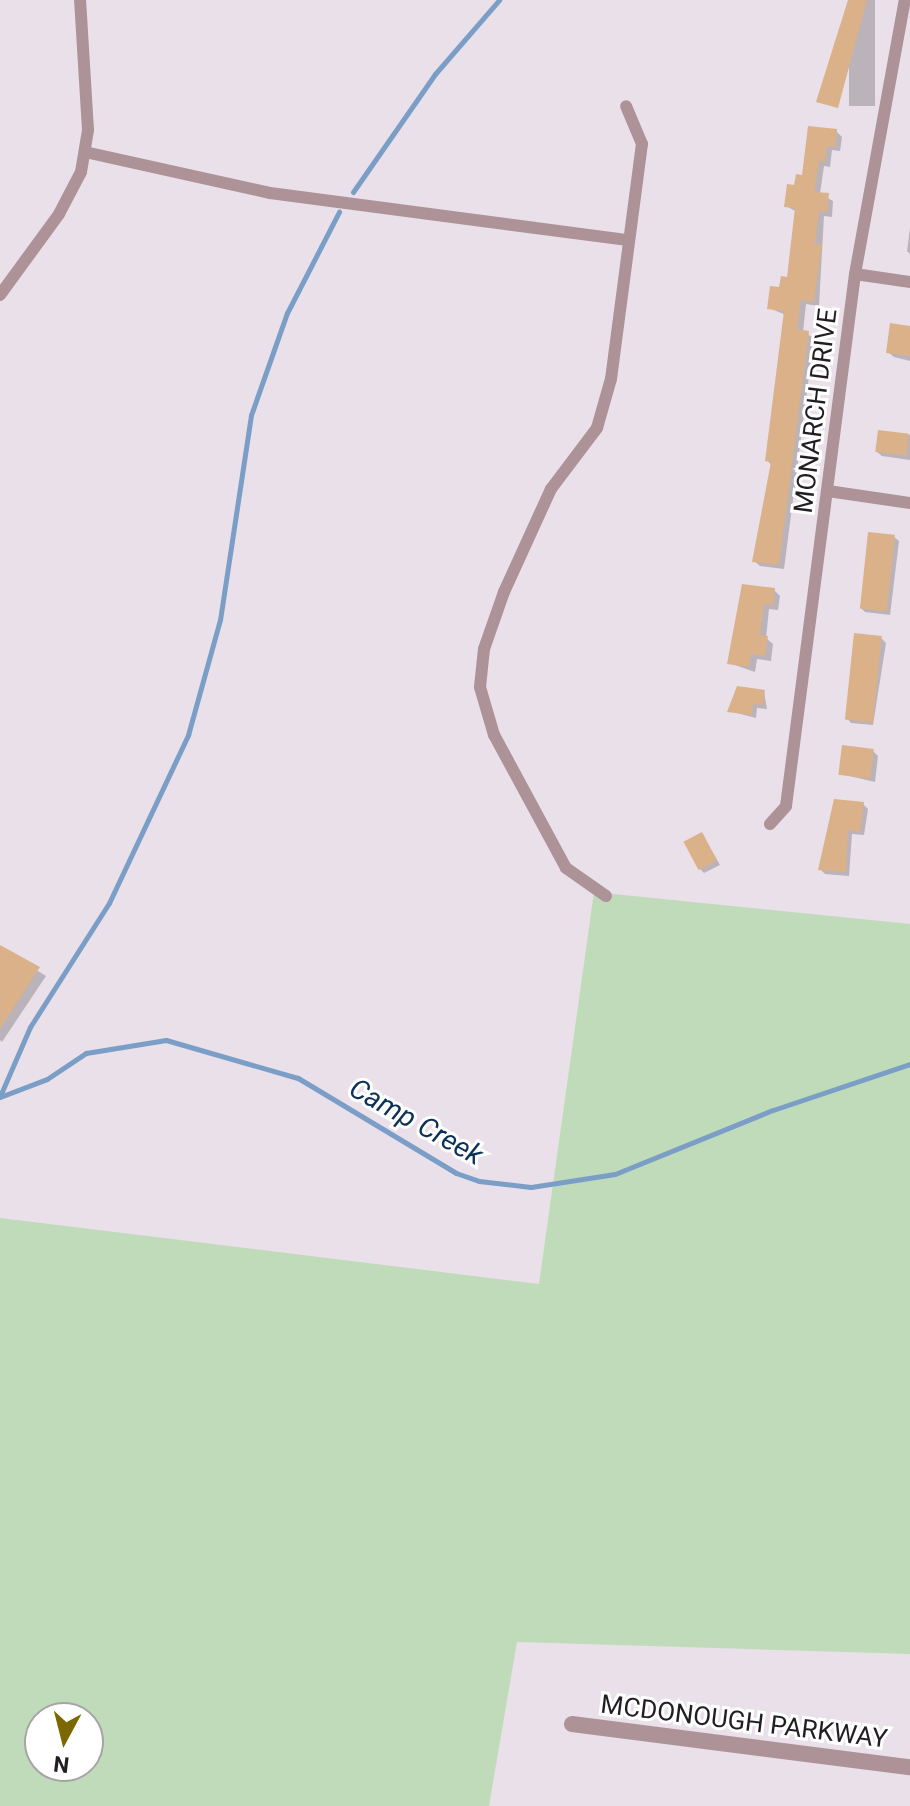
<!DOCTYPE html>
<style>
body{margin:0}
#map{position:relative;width:910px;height:1806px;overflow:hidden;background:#e9e0e9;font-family:Roboto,sans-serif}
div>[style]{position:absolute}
.green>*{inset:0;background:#c0dbba}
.shadow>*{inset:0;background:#0003;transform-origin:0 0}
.stream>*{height:5px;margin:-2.5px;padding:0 2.5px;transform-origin:2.5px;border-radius:2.5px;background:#7b9ec7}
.building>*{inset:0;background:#dab188;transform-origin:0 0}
.minor>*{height:12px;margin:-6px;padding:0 6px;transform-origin:6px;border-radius:6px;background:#ad9298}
.tertiary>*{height:16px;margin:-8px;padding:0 8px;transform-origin:8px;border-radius:8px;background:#ad9298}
span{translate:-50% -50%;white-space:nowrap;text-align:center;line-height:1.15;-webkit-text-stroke:6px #fff;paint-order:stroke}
.street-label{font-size:26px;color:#211e21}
.water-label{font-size:28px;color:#0c3159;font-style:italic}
.north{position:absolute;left:24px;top:1702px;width:80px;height:80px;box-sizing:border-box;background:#fff;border:2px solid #a6a5a6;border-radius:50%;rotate:187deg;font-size:22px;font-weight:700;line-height:32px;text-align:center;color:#211e21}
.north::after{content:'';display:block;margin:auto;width:28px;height:36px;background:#7c6800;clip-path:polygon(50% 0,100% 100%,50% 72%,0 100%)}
</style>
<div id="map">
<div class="green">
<i style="clip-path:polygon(evenodd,594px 892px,910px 924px,910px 1654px,517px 1642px,489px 1806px,0 1806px,0 1218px,539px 1284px,594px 892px,40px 1718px,88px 1718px,88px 1766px,40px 1766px,40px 1718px)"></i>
</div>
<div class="shadow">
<i style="left:849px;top:0;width:26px;height:106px"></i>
<i style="clip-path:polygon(836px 131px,842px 137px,840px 151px,832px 150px,830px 167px,824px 166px,820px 194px,833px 201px,832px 217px,824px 216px,819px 306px,806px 304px,803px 332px,814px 338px,784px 569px,760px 566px,754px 561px,772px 466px,767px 460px,786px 315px,769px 308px,789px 279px,797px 212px,786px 206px)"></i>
<i style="clip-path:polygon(910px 228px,910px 254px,907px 251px)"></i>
<i style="clip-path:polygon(910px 331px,910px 361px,894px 357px,888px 352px)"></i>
<i style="clip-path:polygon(880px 433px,910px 435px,910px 460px,882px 456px,877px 452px)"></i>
<i style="clip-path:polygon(894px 537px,899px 541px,890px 615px,865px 612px,860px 607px)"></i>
<i style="clip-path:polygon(744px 586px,774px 590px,780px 596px,778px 610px,769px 609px,766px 638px,773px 644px,771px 661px,757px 659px,755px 672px,729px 663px)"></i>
<i style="clip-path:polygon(881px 638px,886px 643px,873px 725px,851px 723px,847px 718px)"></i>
<i style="clip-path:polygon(764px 692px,767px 709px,757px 708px,756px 718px,729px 711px)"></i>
<i style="clip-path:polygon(873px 751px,878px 756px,875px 782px,841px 774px)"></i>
<i style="clip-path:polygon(863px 804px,868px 809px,864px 835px,852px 834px,849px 876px,825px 874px,821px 870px)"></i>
<i style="clip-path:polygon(702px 834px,720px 865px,704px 873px,699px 868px)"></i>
<i style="clip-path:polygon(0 947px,46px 976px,2px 1042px,0 1040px)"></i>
</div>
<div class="stream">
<i style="left:353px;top:192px;width:144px;rotate:-55.2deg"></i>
<i style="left:435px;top:74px;width:98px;rotate:-49.1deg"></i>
<i style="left:0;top:1096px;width:75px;rotate:-66.5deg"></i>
<i style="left:30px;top:1027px;width:147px;rotate:-57.5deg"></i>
<i style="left:109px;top:903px;width:186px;rotate:-64.8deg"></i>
<i style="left:188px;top:735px;width:119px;rotate:-74.5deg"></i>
<i style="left:220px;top:620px;width:207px;rotate:-81.4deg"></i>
<i style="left:251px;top:415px;width:108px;rotate:-70.6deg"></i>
<i style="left:287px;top:313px;width:114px;rotate:-62.8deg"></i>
<i style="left:0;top:1097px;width:50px;rotate:-21deg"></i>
<i style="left:47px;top:1079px;width:47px;rotate:-33.7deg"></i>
<i style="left:86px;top:1053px;width:81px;rotate:-9.2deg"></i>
<i style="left:166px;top:1040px;width:137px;rotate:16.1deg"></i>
<i style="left:298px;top:1078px;width:184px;rotate:31deg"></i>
<i style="left:456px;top:1173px;width:24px;rotate:19deg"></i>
<i style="left:479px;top:1181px;width:52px;rotate:6.6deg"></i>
<i style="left:531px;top:1187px;width:85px;rotate:-8.8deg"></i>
<i style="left:615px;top:1174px;width:170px;rotate:-22.1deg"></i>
<i style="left:773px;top:1110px;width:145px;rotate:-18.6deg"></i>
</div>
<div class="building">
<i style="clip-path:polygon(848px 0,867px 0,838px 108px,816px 102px)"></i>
<i style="clip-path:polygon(808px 126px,837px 129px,835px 147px,827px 146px,825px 162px,819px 161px,815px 192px,829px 193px,827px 212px,819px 211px,815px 244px,822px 244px,814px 302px,801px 300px,797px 329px,809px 331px,779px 565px,752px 562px,771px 462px,765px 461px,784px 311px,767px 309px,770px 286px,779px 287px,781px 276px,787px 277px,795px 208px,784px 207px,787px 184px,794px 185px,796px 174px,802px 175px)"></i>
<i style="clip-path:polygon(890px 323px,910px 326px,910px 356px,886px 353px)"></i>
<i style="left:878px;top:430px;width:31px;height:22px;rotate:7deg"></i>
<i style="left:868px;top:532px;width:27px;height:77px;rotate:6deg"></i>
<i style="clip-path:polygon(742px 584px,775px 588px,773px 605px,764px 604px,760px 635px,768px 636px,765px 656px,751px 654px,749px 667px,727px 664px)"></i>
<i style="left:854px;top:633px;width:28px;height:87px;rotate:6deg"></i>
<i style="clip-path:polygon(737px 686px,765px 690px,763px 705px,753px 704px,752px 715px,727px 712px)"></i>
<i style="left:842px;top:745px;width:32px;height:30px;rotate:7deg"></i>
<i style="clip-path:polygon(834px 799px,864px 802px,860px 832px,848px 830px,846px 872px,818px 870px)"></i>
<i style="left:702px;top:832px;width:32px;height:21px;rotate:62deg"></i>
<i style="clip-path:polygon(0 945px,40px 967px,0 1029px)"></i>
</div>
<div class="minor">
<i style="left:85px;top:152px;width:189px;rotate:12.5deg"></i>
<i style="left:270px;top:193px;width:361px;rotate:7.5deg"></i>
<i style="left:855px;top:274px;width:56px;rotate:8.3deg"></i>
<i style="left:0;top:295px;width:100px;rotate:-53.9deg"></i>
<i style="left:59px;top:214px;width:47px;rotate:-62.4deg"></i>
<i style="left:81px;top:172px;width:43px;rotate:-80.5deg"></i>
<i style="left:88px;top:130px;width:130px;rotate:-93.5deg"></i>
<i style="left:828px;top:491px;width:83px;rotate:8.3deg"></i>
<i style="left:770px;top:824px;width:24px;rotate:-48deg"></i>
<i style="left:786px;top:806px;width:536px;rotate:-82.61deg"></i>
<i style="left:855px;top:274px;width:279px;rotate:-79.7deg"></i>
<i style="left:606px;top:896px;width:49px;rotate:-145deg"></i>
<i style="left:566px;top:868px;width:151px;rotate:-118.4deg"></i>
<i style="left:494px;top:735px;width:50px;rotate:-106.3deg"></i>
<i style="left:480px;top:687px;width:38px;rotate:-84deg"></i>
<i style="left:484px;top:649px;width:60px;rotate:-70.7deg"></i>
<i style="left:504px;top:592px;width:113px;rotate:-65.5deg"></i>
<i style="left:551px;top:489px;width:76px;rotate:-53deg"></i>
<i style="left:597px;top:428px;width:51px;rotate:-74.1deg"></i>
<i style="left:611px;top:379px;width:237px;rotate:-82.5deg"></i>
<i style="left:642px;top:144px;width:41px;rotate:-112.8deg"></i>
</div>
<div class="tertiary">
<i style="left:572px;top:1724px;width:341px;rotate:7.3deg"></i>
</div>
<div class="street-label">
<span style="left:816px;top:411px;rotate:-83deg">MONARCH DRIVE</span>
<span style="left:744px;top:1722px;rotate:7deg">MCDONOUGH PARKWAY</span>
</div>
<div class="water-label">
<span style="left:416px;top:1122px;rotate:29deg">Camp Creek</span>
</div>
<div class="north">N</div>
</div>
